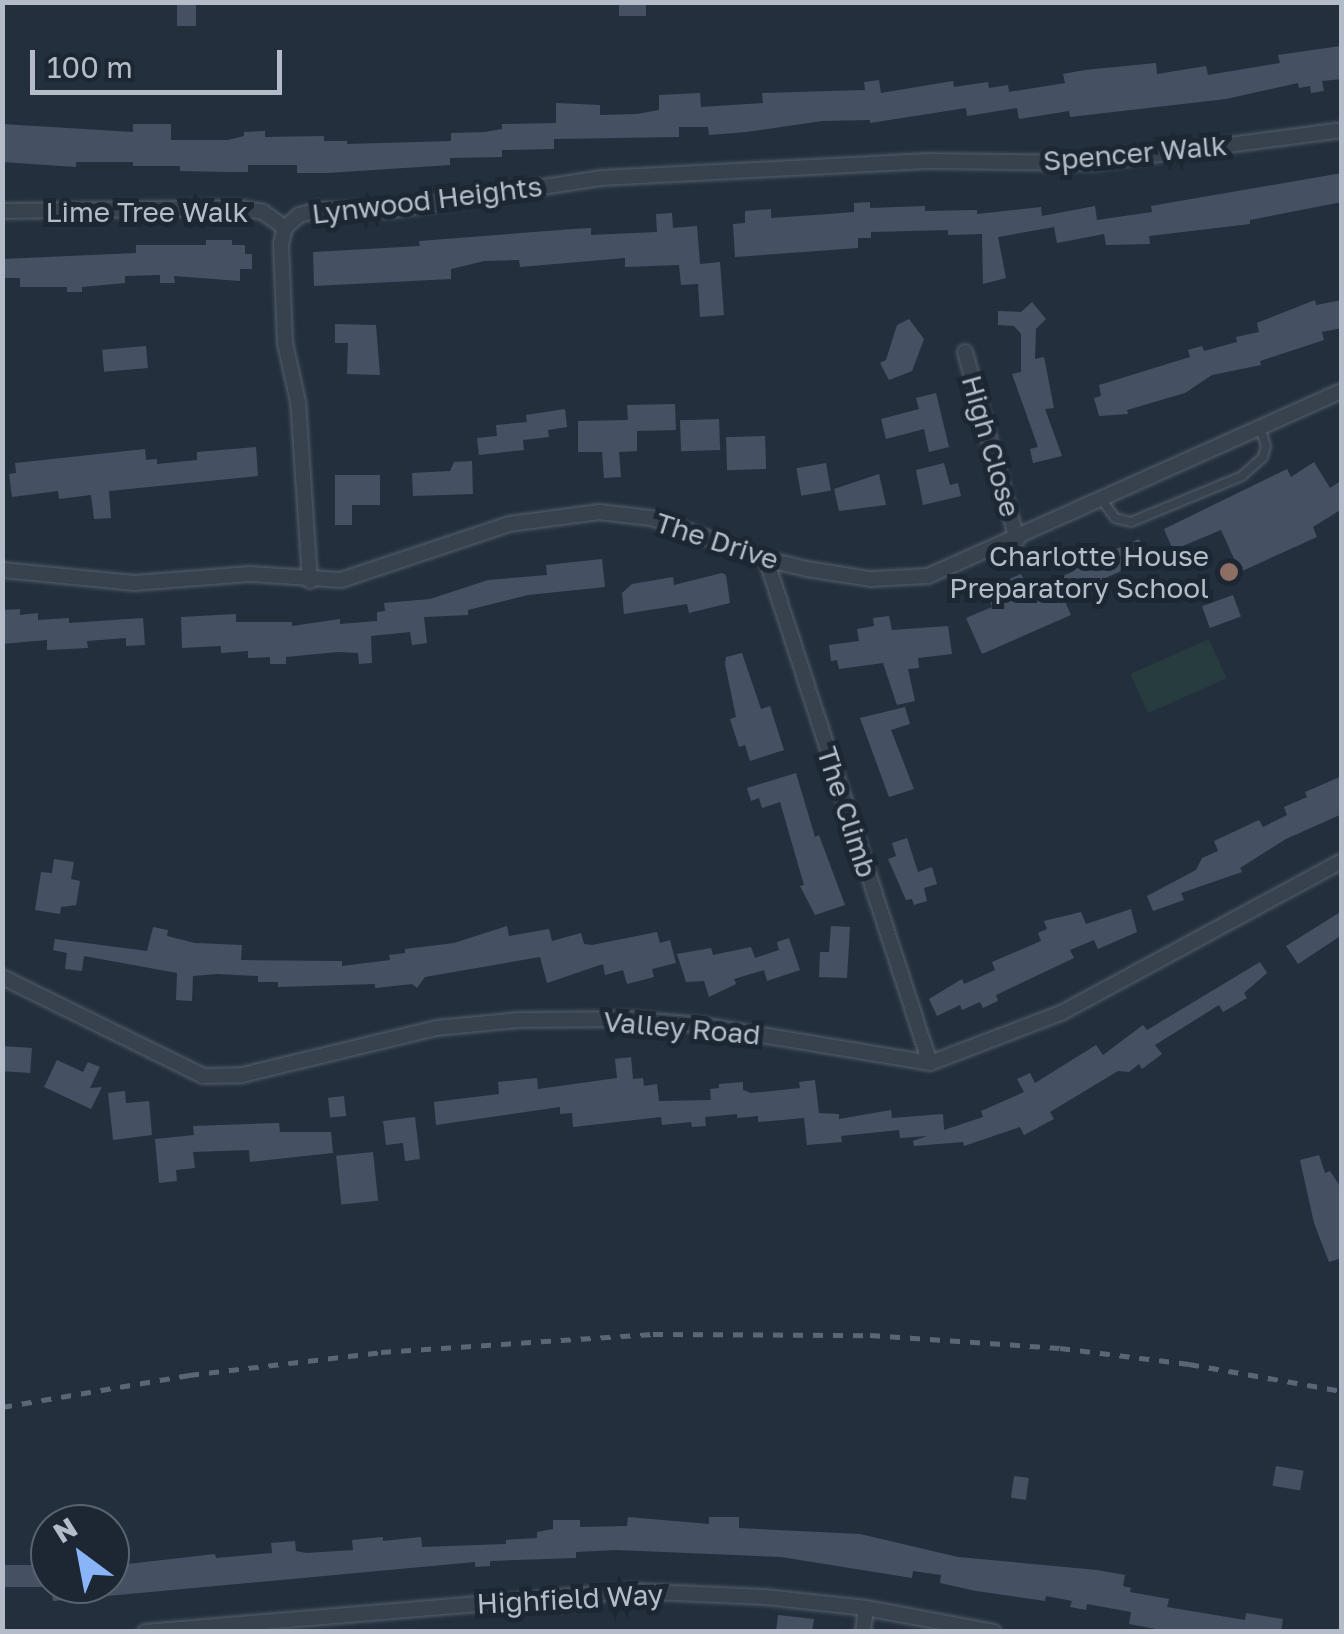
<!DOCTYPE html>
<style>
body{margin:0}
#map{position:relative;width:1344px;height:1634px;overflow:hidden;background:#242f3e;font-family:"Golos Text",sans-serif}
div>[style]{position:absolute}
.green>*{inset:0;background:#263c3f;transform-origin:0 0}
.building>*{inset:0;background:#455162;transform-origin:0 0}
.roads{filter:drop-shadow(0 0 2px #565f6c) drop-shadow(0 0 2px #565f6c)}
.lane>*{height:8px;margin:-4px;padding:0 4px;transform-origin:4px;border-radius:4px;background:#38414e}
.street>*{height:14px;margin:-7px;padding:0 7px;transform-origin:7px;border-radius:7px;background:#38414e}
.rail>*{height:5px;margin-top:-2.5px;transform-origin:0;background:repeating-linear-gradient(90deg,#5a6575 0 10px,transparent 0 20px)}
.dots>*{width:28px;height:28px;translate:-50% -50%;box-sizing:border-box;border:5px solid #1d2633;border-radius:50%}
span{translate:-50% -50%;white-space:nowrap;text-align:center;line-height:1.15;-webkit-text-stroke:10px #1d2633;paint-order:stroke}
.street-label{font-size:28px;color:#b4bcc9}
.poi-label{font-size:28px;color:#b4bcc9}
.right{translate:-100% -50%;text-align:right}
.frame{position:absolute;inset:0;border:5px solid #b4bcc9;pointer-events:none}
.north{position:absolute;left:30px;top:1504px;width:100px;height:100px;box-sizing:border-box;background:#1d2633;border:2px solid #59626f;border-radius:50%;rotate:328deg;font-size:28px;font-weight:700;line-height:40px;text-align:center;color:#b4bcc9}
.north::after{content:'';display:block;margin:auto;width:35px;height:45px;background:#8ab4f8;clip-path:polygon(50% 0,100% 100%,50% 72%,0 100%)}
.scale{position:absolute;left:30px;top:50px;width:252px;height:45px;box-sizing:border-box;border:5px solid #b4bcc9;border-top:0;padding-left:12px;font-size:30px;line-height:35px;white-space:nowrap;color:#b4bcc9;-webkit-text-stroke:8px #1d2633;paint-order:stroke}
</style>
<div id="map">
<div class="green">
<i style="left:1209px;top:639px;width:43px;height:86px;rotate:66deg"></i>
</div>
<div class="building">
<i style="left:177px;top:2px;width:19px;height:24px"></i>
<i style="left:619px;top:2px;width:27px;height:14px"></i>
<i style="clip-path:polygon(1340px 46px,1342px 79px,1322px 81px,1324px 91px,1311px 93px,1310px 86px,1299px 88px,1298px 83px,1226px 99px,1070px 117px,1069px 111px,1019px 119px,1017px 108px,967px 116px,966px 108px,870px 123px,870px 120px,822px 121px,746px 132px,709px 135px,708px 127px,679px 127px,679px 137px,554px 139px,554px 149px,502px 150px,502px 157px,450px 158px,450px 165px,327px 173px,297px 173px,297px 165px,248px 165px,248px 172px,229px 172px,180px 171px,180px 166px,133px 166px,133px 162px,76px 162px,76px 167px,2px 162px,2px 124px,133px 132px,133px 124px,171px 124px,171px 140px,228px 140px,244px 136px,244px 132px,265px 131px,265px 137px,324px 136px,324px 141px,347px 141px,347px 144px,451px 141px,451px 133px,485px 132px,502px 129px,502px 124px,556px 123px,556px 103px,600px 105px,600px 115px,637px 114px,659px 110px,659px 95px,700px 93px,701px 107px,763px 103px,762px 93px,865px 90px,864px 82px,879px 80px,881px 93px,953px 81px,954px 87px,988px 82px,989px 88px,1008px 85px,1009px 92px,1065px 83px,1063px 74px,1085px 70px,1156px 63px,1157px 74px,1206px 66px,1208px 75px,1280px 63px,1278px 55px)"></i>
<i style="clip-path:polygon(1342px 173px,1342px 202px,1250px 220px,1250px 224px,1149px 236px,1150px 244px,1106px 245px,1104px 234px,1057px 243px,1054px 227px,998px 237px,1006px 278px,983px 284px,982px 234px,948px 235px,948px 230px,871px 232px,871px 238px,858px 238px,858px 248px,735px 257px,733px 224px,745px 223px,745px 211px,771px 209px,771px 218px,829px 214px,854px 212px,854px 203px,870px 202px,870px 208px,925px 206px,925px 211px,977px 210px,977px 214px,1041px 207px,1042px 216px,1095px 206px,1097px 220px,1152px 212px,1151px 206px)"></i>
<i style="clip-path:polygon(672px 213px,673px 228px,697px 226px,700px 264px,720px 262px,724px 315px,700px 317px,698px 284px,681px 285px,679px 265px,625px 267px,625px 258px,520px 267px,519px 260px,484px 261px,451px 269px,451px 279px,314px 286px,313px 252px,420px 246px,419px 241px,573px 229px,591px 228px,591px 235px,657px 232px,656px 214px)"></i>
<i style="clip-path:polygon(206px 240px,232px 240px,232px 245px,245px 245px,245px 254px,252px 254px,252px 269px,240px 269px,240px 281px,174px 276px,175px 283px,160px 283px,160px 275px,125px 276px,125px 283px,82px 287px,82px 292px,67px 292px,67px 287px,20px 287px,20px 278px,2px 278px,2px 259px,136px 253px,136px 245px,206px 245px)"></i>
<i style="clip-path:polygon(1315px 300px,1316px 305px,1342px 300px,1342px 328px,1322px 332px,1324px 340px,1260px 361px,1261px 365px,1212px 375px,1185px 393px,1127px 410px,1128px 414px,1099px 416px,1094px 398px,1101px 396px,1099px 385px,1190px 357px,1188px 350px,1202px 346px,1204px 351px,1237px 342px,1236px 337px,1259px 332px,1257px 323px)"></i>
<i style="clip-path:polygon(1032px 302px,1046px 319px,1036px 329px,1035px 359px,1044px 357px,1054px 408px,1045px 409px,1062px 456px,1033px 463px,1030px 449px,1038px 447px,1012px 374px,1021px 372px,1021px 334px,1014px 326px,998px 325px,998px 311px,1021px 312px)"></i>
<i style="clip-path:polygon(909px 319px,924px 339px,912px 371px,889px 380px,880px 363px,886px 360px,897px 325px)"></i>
<i style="clip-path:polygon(335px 324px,376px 325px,380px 375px,347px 374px,348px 343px,335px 343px)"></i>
<i style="left:146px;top:346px;width:22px;height:44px;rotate:85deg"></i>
<i style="clip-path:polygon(936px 393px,949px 447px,929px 452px,924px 429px,886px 439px,881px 419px,919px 409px,916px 398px)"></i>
<i style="clip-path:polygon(675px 404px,676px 430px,637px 431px,637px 451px,619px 452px,621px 477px,604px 478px,602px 452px,578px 452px,578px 421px,628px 420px,627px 405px)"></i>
<i style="clip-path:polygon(565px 409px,567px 427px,548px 430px,549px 437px,523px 440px,524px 450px,479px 455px,477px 438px,497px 436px,496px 425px,527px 422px,526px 415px)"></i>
<i style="left:719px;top:419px;width:31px;height:39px;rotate:88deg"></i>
<i style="left:765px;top:436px;width:33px;height:39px;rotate:88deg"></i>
<i style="clip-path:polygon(256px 447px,258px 476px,109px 491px,111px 518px,94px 519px,91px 495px,59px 499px,58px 491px,12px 497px,9px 474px,16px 473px,15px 463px,145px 449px,146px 460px,157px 459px,157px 464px,197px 460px,197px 452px)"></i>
<i style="clip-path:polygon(472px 461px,473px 494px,413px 496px,412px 473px,450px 471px,454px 462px)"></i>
<i style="clip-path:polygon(1314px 462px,1330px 488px,1342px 480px,1342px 509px,1313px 527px,1317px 537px,1240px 572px,1221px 530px,1173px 550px,1164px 529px,1287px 469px,1291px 477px)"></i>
<i style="left:826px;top:463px;width:28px;height:30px;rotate:80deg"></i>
<i style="clip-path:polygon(944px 463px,950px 485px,958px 483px,961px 496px,923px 505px,916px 470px)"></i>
<i style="clip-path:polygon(879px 474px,886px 505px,839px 511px,834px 489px)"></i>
<i style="clip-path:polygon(335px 475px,380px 475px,380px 505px,352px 505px,352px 525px,335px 525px)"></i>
<i style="clip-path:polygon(1139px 539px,1148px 559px,1063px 597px,1071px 615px,982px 654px,966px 618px,992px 607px,985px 590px,1021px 574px,1029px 591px,1074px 571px,1089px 554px,1103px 549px,1105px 554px)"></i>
<i style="clip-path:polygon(602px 559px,605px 587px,528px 595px,468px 610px,468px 615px,424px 617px,427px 643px,412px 645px,410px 632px,371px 636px,372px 663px,359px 664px,358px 653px,338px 652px,286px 657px,286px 664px,270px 664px,270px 657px,248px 658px,248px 651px,221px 653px,221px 646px,182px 648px,181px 617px,236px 614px,236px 622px,292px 622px,292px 626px,340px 619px,340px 624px,377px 621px,377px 612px,385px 611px,384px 603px,430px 599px,488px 580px,547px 575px,546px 565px)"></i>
<i style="clip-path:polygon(722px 573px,726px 575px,730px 603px,689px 613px,687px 604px,624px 614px,622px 593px,632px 584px,673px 577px,674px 585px)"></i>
<i style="left:1233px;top:595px;width:23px;height:33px;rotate:70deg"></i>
<i style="clip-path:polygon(20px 609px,20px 615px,38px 613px,38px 620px,69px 618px,69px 623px,143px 618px,145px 645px,126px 646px,126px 638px,87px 641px,88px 648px,47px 650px,47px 640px,2px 644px,2px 610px)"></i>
<i style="clip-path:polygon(889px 616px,892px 630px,948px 626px,952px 654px,918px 658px,919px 668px,908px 669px,915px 701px,897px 705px,883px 663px,839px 669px,837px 660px,831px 661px,829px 645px,859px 641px,857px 629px,874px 626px,873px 618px)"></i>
<i style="clip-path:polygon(742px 653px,761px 709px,770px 706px,784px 750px,750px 761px,745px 745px,739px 747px,730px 719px,736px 717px,725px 664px,726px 657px)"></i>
<i style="clip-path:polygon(905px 707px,910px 724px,891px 730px,914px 789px,889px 797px,860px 718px)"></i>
<i style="clip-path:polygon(796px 773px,815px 837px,819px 835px,845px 905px,815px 915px,800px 886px,804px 885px,780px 802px,762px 808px,759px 798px,751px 801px,747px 788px)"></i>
<i style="clip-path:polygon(1342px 776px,1342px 814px,1286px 839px,1240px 868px,1242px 872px,1181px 893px,1184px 900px,1153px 911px,1147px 896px,1196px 870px,1202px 858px,1218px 851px,1214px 841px,1259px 820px,1263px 827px,1287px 815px,1284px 807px,1307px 797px,1305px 792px)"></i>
<i style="clip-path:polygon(907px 838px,918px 872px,932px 867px,937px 884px,924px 888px,927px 901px,914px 905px,912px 899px,906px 900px,888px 859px,896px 856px,892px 843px)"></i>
<i style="clip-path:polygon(54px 859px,74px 862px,71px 879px,80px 881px,76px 905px,61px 907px,60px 914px,35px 910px,41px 872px,52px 873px)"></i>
<i style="clip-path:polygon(1131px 909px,1137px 932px,1098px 949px,1094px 940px,1070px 950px,1074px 958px,996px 995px,998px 1001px,983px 1008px,980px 1002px,962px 1010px,960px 1005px,937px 1016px,929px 999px,962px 979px,964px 984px,995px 970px,992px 962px,1041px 941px,1038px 933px,1047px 929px,1044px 921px,1081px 912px,1086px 924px)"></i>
<i style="clip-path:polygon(1342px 911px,1342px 935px,1298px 964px,1286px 946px)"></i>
<i style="clip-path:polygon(507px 926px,509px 936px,549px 929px,552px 941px,581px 933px,584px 944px,592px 945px,657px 932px,660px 943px,670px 940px,676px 963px,652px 969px,654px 977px,627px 984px,623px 970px,605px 975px,603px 964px,547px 983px,540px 957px,425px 977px,417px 988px,412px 984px,375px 988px,375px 984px,278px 987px,278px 982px,258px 982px,258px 976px,217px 974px,193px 976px,192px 1001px,176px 1000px,177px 973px,84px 956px,82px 971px,65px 969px,67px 953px,53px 950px,55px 939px,147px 951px,153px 927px,168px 930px,167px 936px,195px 943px,242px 945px,241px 960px,342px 961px,342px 966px,390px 960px,389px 955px,405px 953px,405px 949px,454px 943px)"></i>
<i style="clip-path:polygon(831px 926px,850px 927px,847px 978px,819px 977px,820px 952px,829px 952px)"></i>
<i style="clip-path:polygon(789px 938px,800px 970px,767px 981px,764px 970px,734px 979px,736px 984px,709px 997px,704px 981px,686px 982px,677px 954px,711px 948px,713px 955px,751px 947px,755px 958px,779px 950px,777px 942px)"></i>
<i style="clip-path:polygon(1260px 962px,1267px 973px,1244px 993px,1247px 998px,1223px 1012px,1219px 1005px,1155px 1045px,1162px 1054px,1142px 1069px,1139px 1064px,1129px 1072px,1118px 1071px,1050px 1112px,1054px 1119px,1024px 1135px,1020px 1127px,964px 1146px,963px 1142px,914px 1146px,913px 1141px,927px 1136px,900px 1138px,899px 1130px,841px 1136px,842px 1142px,807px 1145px,804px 1118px,758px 1122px,758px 1116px,737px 1118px,737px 1114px,705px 1117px,706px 1126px,692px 1127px,691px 1122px,662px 1125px,661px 1117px,573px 1127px,572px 1113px,560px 1114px,560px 1107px,436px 1125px,434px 1102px,499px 1094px,498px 1082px,537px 1078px,538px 1089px,617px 1078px,615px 1059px,631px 1057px,633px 1079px,643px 1078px,644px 1086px,657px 1084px,659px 1101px,711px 1100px,710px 1089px,719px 1088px,719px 1084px,743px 1082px,743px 1090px,751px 1093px,800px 1088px,799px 1082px,815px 1080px,819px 1113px,839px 1114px,839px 1119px,891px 1110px,892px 1118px,943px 1114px,944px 1130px,983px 1117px,981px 1111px,1024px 1092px,1017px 1079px,1030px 1073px,1035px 1083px,1096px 1045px,1103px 1055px,1143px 1025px,1147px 1030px)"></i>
<i style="left:2px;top:1046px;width:30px;height:25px;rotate:4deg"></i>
<i style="clip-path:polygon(57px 1060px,83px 1072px,88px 1062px,100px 1067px,90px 1088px,102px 1087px,91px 1109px,44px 1087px)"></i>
<i style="clip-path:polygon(125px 1091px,126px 1103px,149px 1101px,152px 1135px,113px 1140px,108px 1093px)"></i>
<i style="left:344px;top:1096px;width:20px;height:16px;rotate:84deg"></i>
<i style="clip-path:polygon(415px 1117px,420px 1159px,405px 1161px,403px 1143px,386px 1145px,383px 1121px)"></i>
<i style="clip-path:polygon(279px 1123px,280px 1132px,331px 1132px,333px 1153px,250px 1162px,249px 1150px,193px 1152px,195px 1168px,176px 1170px,177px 1181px,159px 1183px,155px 1139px,194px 1135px,193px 1126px)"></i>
<i style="left:373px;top:1152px;width:49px;height:37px;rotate:84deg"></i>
<i style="clip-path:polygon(1319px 1155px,1325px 1173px,1330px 1171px,1342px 1189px,1342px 1258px,1329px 1262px,1314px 1223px,1300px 1160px)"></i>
<i style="left:1276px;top:1466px;width:28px;height:20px;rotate:10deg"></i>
<i style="left:1014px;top:1476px;width:15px;height:22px;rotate:8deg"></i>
<i style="clip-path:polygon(628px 1517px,709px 1524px,709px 1517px,739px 1517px,739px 1528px,860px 1534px,958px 1557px,1097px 1570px,1125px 1575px,1123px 1586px,1131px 1588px,1130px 1592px,1169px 1599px,1167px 1607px,1245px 1620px,1246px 1613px,1283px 1619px,1281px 1632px,1172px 1632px,1129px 1624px,1131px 1612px,1087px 1604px,1086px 1610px,1070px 1607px,1072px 1601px,1046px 1596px,1045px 1601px,976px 1591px,940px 1583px,941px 1575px,913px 1571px,912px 1578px,781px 1557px,616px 1550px,576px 1552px,576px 1558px,490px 1561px,490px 1566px,475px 1567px,475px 1562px,53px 1601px,51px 1584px,110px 1584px,110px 1566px,215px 1554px,216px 1558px,272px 1553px,271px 1543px,295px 1541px,296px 1551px,306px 1553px,353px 1550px,352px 1540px,383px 1537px,383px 1541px,421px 1537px,422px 1547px,506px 1544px,506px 1540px,537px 1538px,537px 1532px,553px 1529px,553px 1520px,580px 1520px,580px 1527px,627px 1526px)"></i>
<i style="left:50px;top:1565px;width:22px;height:48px;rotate:90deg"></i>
<i style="clip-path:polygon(778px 1615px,814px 1619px,812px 1632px,776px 1632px)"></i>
</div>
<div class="roads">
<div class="lane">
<i style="left:1102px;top:500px;width:22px;rotate:54deg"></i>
<i style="left:1115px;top:518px;width:16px;rotate:14deg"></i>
<i style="left:1131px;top:522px;width:120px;rotate:-22.5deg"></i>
<i style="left:1242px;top:476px;width:28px;rotate:-42deg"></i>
<i style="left:1263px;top:457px;width:11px;rotate:-75deg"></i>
<i style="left:1266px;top:446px;width:20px;rotate:-108deg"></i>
</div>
<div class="street">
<i style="left:2px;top:211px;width:237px;rotate:-0.7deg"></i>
<i style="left:239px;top:208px;width:24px;rotate:9deg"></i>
<i style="left:263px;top:212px;width:27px;rotate:36deg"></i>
<i style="left:965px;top:352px;width:195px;rotate:74.5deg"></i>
<i style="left:766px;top:559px;width:530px;rotate:71.98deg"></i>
<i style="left:2px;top:570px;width:133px;rotate:5.6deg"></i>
<i style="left:134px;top:583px;width:116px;rotate:-4.4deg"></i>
<i style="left:250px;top:574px;width:91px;rotate:3.8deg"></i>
<i style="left:341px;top:580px;width:177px;rotate:-18.4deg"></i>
<i style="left:509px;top:524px;width:91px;rotate:-7.6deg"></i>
<i style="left:599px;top:512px;width:52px;rotate:6.6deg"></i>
<i style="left:651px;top:518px;width:122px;rotate:19.6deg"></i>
<i style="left:766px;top:559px;width:42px;rotate:13.7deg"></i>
<i style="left:807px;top:569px;width:65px;rotate:8.9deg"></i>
<i style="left:871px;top:579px;width:57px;rotate:-3deg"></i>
<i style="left:928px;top:576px;width:453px;rotate:-24.1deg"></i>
<i style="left:310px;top:581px;width:179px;rotate:-93.8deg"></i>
<i style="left:298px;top:402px;width:60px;rotate:-102.4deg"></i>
<i style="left:285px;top:343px;width:99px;rotate:-92.3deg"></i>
<i style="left:281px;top:244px;width:16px;rotate:-76deg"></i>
<i style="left:285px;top:228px;width:19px;rotate:-43deg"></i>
<i style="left:299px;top:215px;width:21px;rotate:-14deg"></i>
<i style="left:319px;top:210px;width:73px"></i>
<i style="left:392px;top:210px;width:211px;rotate:-8.7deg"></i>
<i style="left:601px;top:178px;width:327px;rotate:-3deg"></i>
<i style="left:928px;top:161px;width:164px;rotate:0.7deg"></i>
<i style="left:1092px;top:163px;width:252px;rotate:-7.5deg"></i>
<i style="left:2px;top:977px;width:224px;rotate:26.2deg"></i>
<i style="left:203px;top:1076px;width:39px;rotate:-1deg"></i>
<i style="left:242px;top:1075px;width:200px;rotate:-13.6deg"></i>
<i style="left:436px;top:1028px;width:83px;rotate:-5.5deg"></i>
<i style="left:519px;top:1020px;width:110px;rotate:-0.5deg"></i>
<i style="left:629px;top:1019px;width:72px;rotate:4.8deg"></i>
<i style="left:701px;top:1025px;width:232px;rotate:9.4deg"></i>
<i style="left:930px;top:1063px;width:140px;rotate:-20.9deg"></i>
<i style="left:1061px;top:1013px;width:319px;rotate:-28.4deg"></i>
<i style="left:145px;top:1632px;width:489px;rotate:-4.8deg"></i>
<i style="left:632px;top:1591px;width:133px;rotate:2.6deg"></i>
<i style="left:765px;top:1597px;width:102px;rotate:6.2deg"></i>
<i style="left:866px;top:1608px;width:130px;rotate:10.6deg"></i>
<i style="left:863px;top:1632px;width:24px;rotate:-83deg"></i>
</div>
</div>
<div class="rail">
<i style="left:2px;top:1407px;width:190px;rotate:-9.7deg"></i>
<i style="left:189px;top:1375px;width:193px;rotate:-6.8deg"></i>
<i style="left:381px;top:1352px;width:273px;rotate:-3.8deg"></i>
<i style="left:653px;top:1334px;width:217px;rotate:0.3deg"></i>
<i style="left:870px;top:1335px;width:190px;rotate:3.9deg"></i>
<i style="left:1060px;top:1348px;width:130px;rotate:7.1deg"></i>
<i style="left:1189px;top:1364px;width:155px;rotate:10deg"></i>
</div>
<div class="dots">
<i style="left:1229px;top:572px;background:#8d6e63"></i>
</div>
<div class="street-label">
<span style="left:1135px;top:153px;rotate:-5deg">Spencer Walk</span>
<span style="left:427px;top:200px;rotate:-7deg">Lynwood Heights</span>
<span style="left:147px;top:212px">Lime Tree Walk</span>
<span style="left:991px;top:446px;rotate:74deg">High Close</span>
<span style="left:717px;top:541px;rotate:18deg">The Drive</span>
<span style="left:847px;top:812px;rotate:72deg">The Climb</span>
<span style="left:682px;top:1028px;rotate:5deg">Valley Road</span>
<span style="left:570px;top:1599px;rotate:-3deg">Highfield Way</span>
</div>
<div class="poi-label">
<span class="right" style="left:1209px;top:572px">Charlotte House<br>Preparatory School</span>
</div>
<div class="frame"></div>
<div class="north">N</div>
<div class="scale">100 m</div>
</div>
